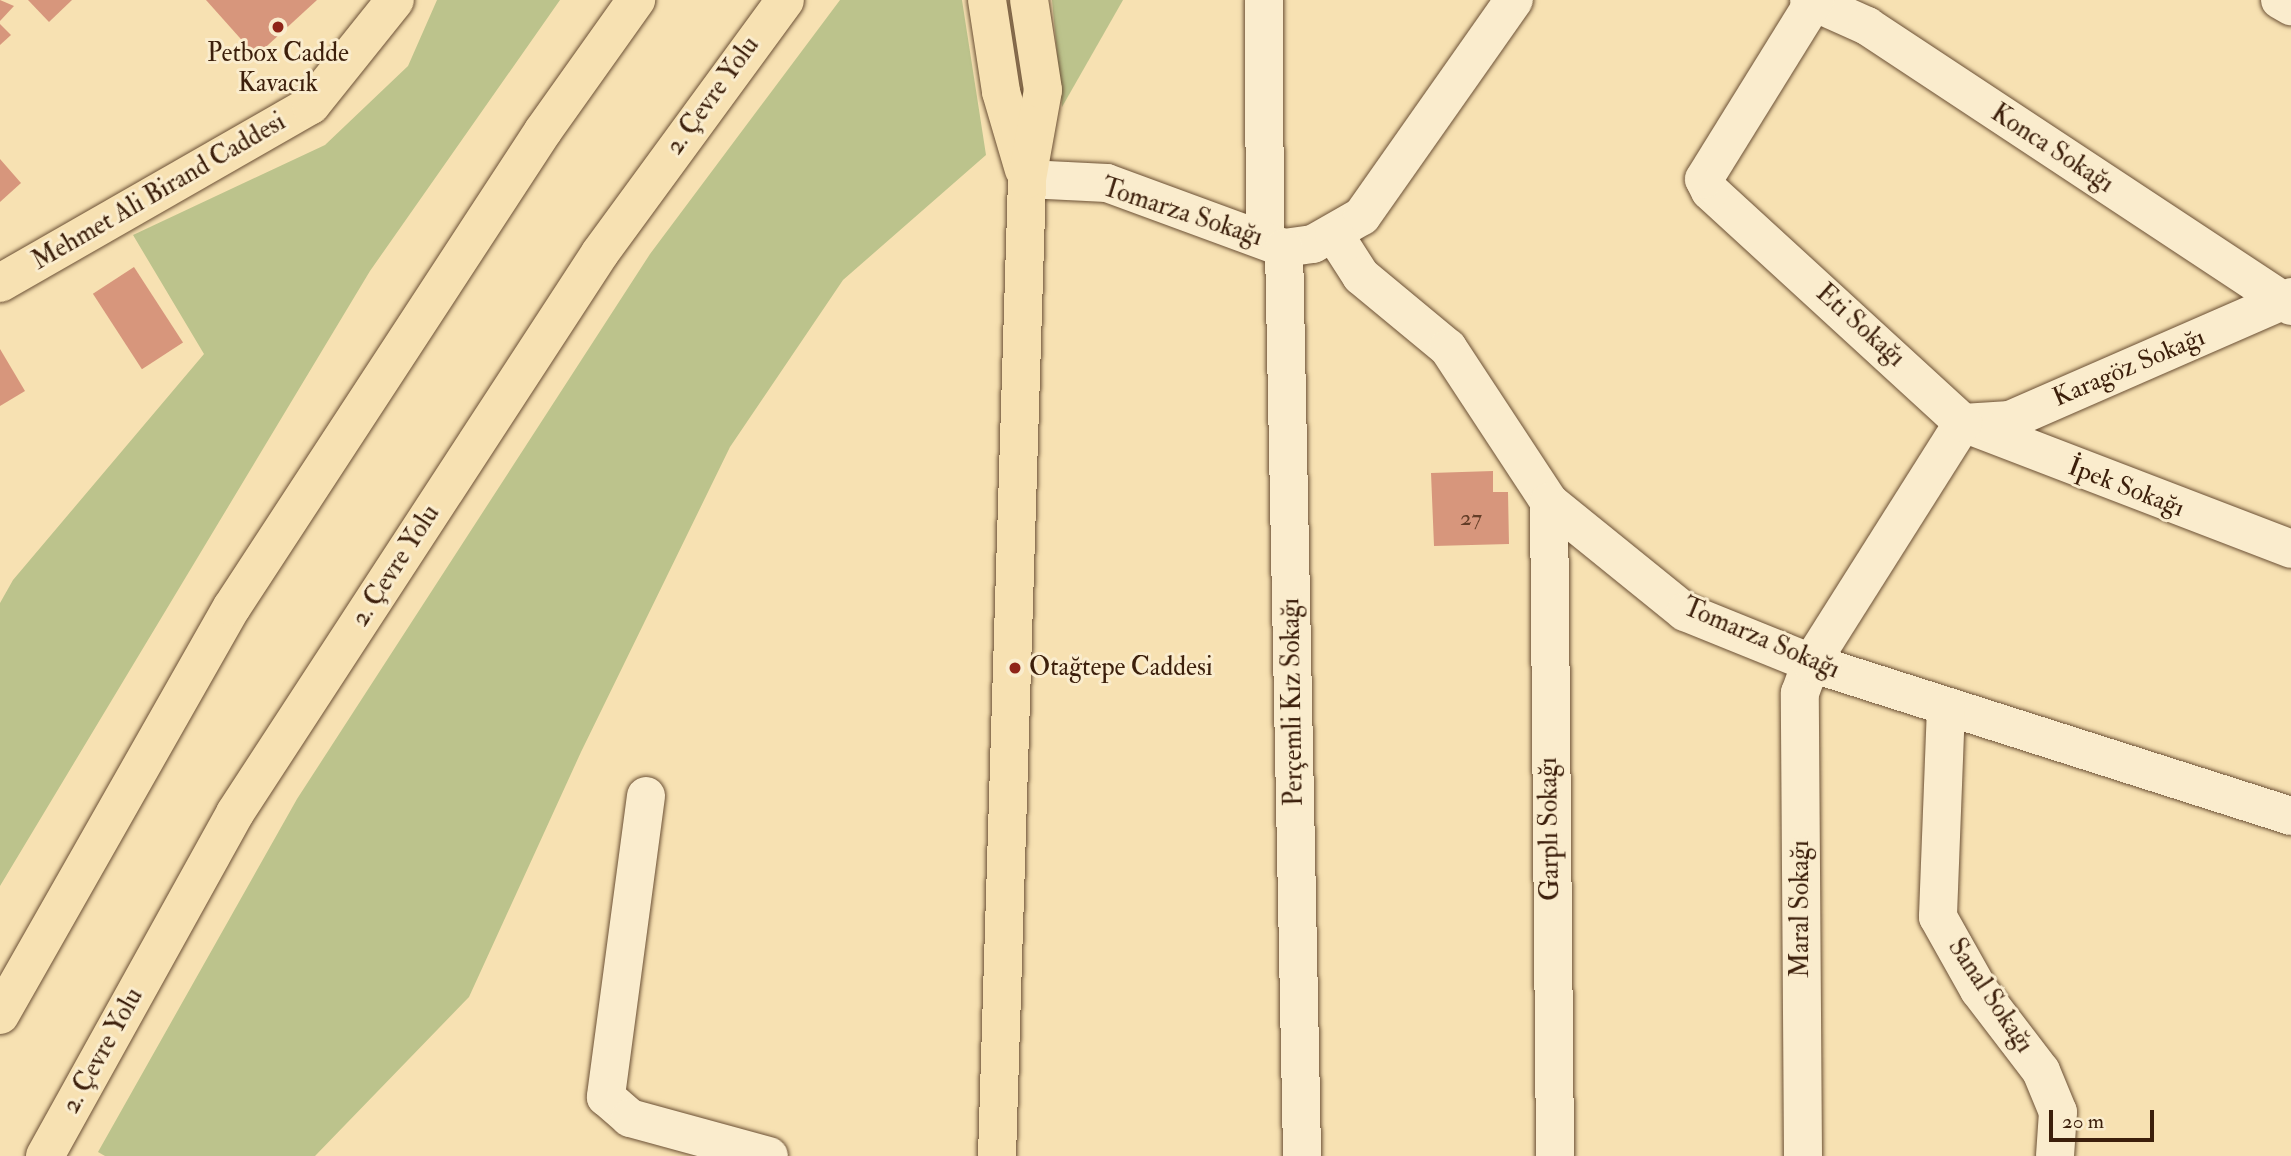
<!DOCTYPE html>
<meta charset="utf-8">
<style>
body{margin:0}
#map{position:relative;width:2291px;height:1156px;overflow:hidden;background:#f7e1b2;font-family:"IM FELL Double Pica",serif}
div>[style]{position:absolute}
.green>*{inset:0;background:#bcc38c}
.building>*{inset:0;background:#d7967c;transform-origin:0 0}
.roads{filter:drop-shadow(0 0 2px #6b5035) drop-shadow(0 0 2px #6b5035)}
.minor>*{height:38px;margin:-19px;padding:0 19px;transform-origin:19px;border-radius:19px;background:#faeccd}
.major>*{height:38px;margin:-19px;padding:0 19px;transform-origin:19px;border-radius:19px;background:#f7e1b2}
.highway>*{height:38px;margin:-19px;padding:0 19px;transform-origin:19px;border-radius:19px;background:#f7e1b2}
.dots>*{width:19px;height:19px;translate:-50% -50%;box-sizing:border-box;border:4px solid #faeccd;border-radius:50%}
span{translate:-50% -50%;white-space:nowrap;text-align:center;line-height:1.15;-webkit-text-stroke:6px #faeccd;paint-order:stroke}
.number-label{font-size:23px;color:#633d27}
.number-label span{-webkit-text-stroke-width:0}
.poi-label{font-size:26px;color:#3c1f0b}
.left{translate:0 -50%;text-align:left}
.street-label{font-size:26px;color:#3c1f0b}
.scale{position:absolute;left:2049px;top:1110px;width:105px;height:32px;box-sizing:border-box;border:4px solid #3c1f0b;border-top:0;padding-left:9px;font-size:21px;line-height:24px;white-space:nowrap;color:#3c1f0b;-webkit-text-stroke:5px #faeccd;paint-order:stroke}
</style>
<div id="map">
<div class="green">
<i style="clip-path:polygon(437px 0,560px 0,370px 271px,0 886px,0 603px,13px 580px,204px 354px,133px 235px,325px 145px,408px 66px)"></i>
<i style="clip-path:polygon(840px 0,962px 0,986px 155px,843px 280px,730px 447px,581px 752px,469px 997px,315px 1156px,105px 1156px,98px 1152px,297px 799px,650px 254px)"></i>
<i style="clip-path:polygon(1052px 0,1123px 0,1062px 107px)"></i>
</div>
<div class="building">
<i style="clip-path:polygon(0 0,14px 6px,0 21px)"></i>
<i style="clip-path:polygon(28px 0,72px 0,49px 22px)"></i>
<i style="clip-path:polygon(206px 0,317px 0,256px 56px)"></i>
<i style="clip-path:polygon(0 24px,11px 35px,0 45px)"></i>
<i style="clip-path:polygon(0 159px,21px 183px,0 202px)"></i>
<i style="left:134px;top:267px;width:90px;height:49px;rotate:57deg"></i>
<i style="clip-path:polygon(0 349px,25px 391px,0 406px)"></i>
<i style="clip-path:polygon(1493px 471px,1493px 492px,1508px 492px,1509px 544px,1434px 546px,1431px 473px)"></i>
</div>
<div class="roads">
<div class="minor">
<i style="left:1264px;top:0;width:240px;rotate:89.8deg"></i>
<i style="left:1809px;top:0;width:64px;rotate:24.1deg"></i>
<i style="left:1867px;top:26px;width:508px;rotate:33.44deg"></i>
<i style="left:2280px;top:0;width:13px;rotate:29deg"></i>
<i style="left:1027px;top:179px;width:80px;rotate:2.9deg"></i>
<i style="left:1107px;top:183px;width:189px;rotate:20.2deg"></i>
<i style="left:1284px;top:248px;width:29px;rotate:-8deg"></i>
<i style="left:1313px;top:244px;width:56px;rotate:-29.7deg"></i>
<i style="left:1362px;top:216px;width:264px;rotate:-54.9deg"></i>
<i style="left:1334px;top:234px;width:50px;rotate:57.3deg"></i>
<i style="left:1361px;top:276px;width:113px;rotate:39.6deg"></i>
<i style="left:1448px;top:348px;width:184px;rotate:56.7deg"></i>
<i style="left:1549px;top:502px;width:175px;rotate:39deg"></i>
<i style="left:1685px;top:612px;width:136px;rotate:22deg"></i>
<i style="left:1811px;top:663px;width:504px;rotate:17.68deg"></i>
<i style="left:1284px;top:248px;width:908px;rotate:88.86deg"></i>
<i style="left:1963px;top:423px;width:47px;rotate:-3.7deg"></i>
<i style="left:2010px;top:420px;width:307px;rotate:-23.6deg"></i>
<i style="left:1966px;top:424px;width:348px;rotate:21deg"></i>
<i style="left:1549px;top:502px;width:654px;rotate:89.47deg"></i>
<i style="left:1946px;top:707px;width:210px;rotate:92.2deg"></i>
<i style="left:1938px;top:917px;width:84px;rotate:60.7deg"></i>
<i style="left:1979px;top:990px;width:102px;rotate:52.6deg"></i>
<i style="left:2041px;top:1071px;width:44px;rotate:67.5deg"></i>
<i style="left:2058px;top:1112px;width:44px;rotate:93.9deg"></i>
<i style="left:646px;top:796px;width:304px;rotate:97.6deg"></i>
<i style="left:606px;top:1097px;width:32px;rotate:41deg"></i>
<i style="left:630px;top:1118px;width:144px;rotate:15.3deg"></i>
<i style="left:1803px;top:1156px;width:463px;rotate:-90.4deg"></i>
<i style="left:1800px;top:693px;width:32px;rotate:-70deg"></i>
<i style="left:1811px;top:663px;width:284px;rotate:-57.7deg"></i>
<i style="left:1963px;top:423px;width:343px;rotate:-137.5deg"></i>
<i style="left:1710px;top:191px;width:13px;rotate:-117deg"></i>
<i style="left:1704px;top:179px;width:211px;rotate:-58.2deg"></i>
</div>
<div class="major">
<i style="left:987px;top:0;width:93px;rotate:81.3deg"></i>
<i style="left:1001px;top:92px;width:81px;rotate:73.6deg"></i>
<i style="left:0;top:283px;width:358px;rotate:-29.8deg"></i>
<i style="left:311px;top:105px;width:134px;rotate:-51.3deg"></i>
<i style="left:997px;top:1156px;width:977px;rotate:-88.24deg"></i>
<i style="left:1027px;top:179px;width:90px;rotate:-79.8deg"></i>
<i style="left:1043px;top:90px;width:91px;rotate:-98.8deg"></i>
</div>
<div class="highway">
<i style="left:0;top:1015px;width:469px;rotate:-60.4deg"></i>
<i style="left:232px;top:607px;width:569px;rotate:-56.84deg"></i>
<i style="left:543px;top:131px;width:161px;rotate:-54.6deg"></i>
<i style="left:45px;top:1156px;width:392px;rotate:-61deg"></i>
<i style="left:235px;top:813px;width:668px;rotate:-56.9deg"></i>
<i style="left:600px;top:253px;width:313px;rotate:-53.8deg"></i>
</div>
</div>
<div class="dots">
<i style="left:278px;top:27px;background:#8f2418"></i>
<i style="left:1015px;top:668px;background:#8f2418"></i>
</div>
<div class="number-label">
<span style="left:1471px;top:518px">27</span>
</div>
<div class="poi-label">
<span style="left:278px;top:69px">Petbox Cadde<br>Kavacık</span>
<span class="left" style="left:1029px;top:668px">Otağtepe Caddesi</span>
</div>
<div class="street-label">
<span style="left:713px;top:96px;rotate:-54deg">2. Çevre Yolu</span>
<span style="left:2052px;top:149px;rotate:33deg">Konca Sokağı</span>
<span style="left:159px;top:192px;rotate:-30deg">Mehmet Ali Birand Caddesi</span>
<span style="left:1182px;top:213px;rotate:18deg">Tomarza Sokağı</span>
<span style="left:1860px;top:326px;rotate:42deg">Eti Sokağı</span>
<span style="left:2129px;top:368px;rotate:-23deg">Karagöz Sokağı</span>
<span style="left:2126px;top:488px;rotate:21deg">İpek Sokağı</span>
<span style="left:396px;top:566px;rotate:-57deg">2. Çevre Yolu</span>
<span style="left:1761px;top:639px;rotate:23deg">Tomarza Sokağı</span>
<span style="left:1293px;top:702px;rotate:-91deg">Perçemli Kız Sokağı</span>
<span style="left:1550px;top:829px;rotate:-91deg">Garplı Sokağı</span>
<span style="left:1801px;top:909px;rotate:-90deg">Maral Sokağı</span>
<span style="left:1990px;top:996px;rotate:56deg">Sanal Sokağı</span>
<span style="left:103px;top:1051px;rotate:-61deg">2. Çevre Yolu</span>
</div>
<div class="scale">20 m</div>
</div>
